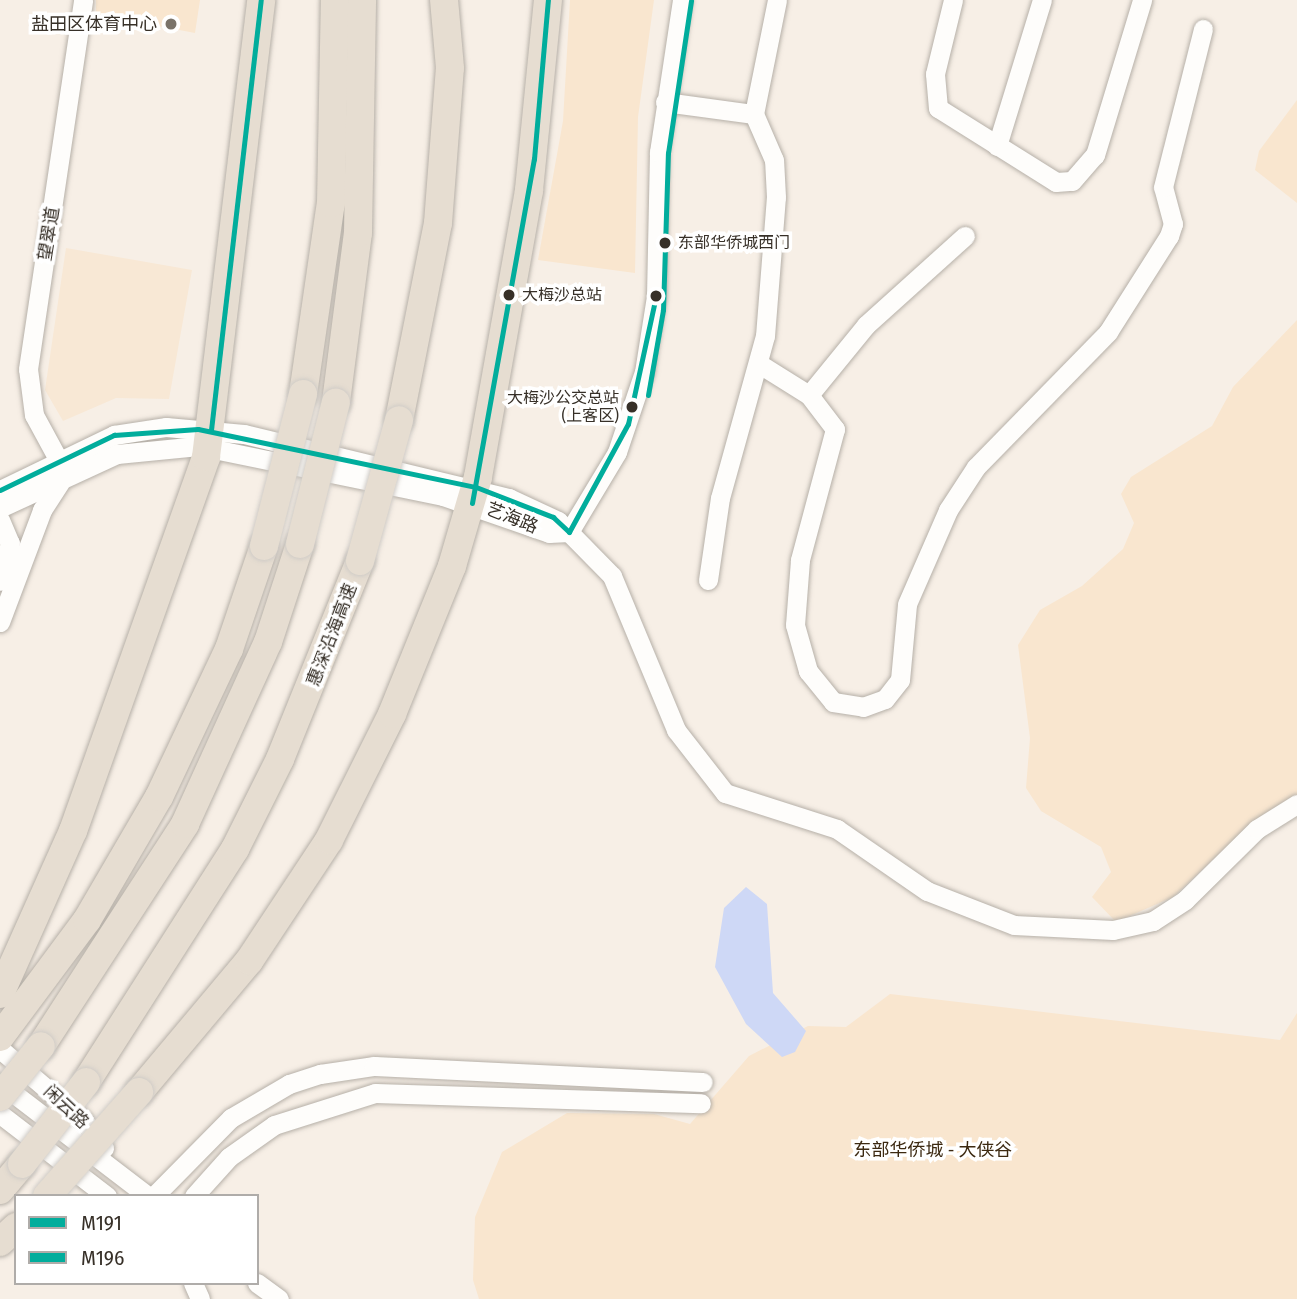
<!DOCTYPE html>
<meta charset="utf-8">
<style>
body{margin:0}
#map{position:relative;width:1297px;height:1299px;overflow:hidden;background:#f7efe6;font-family:"Fira Sans Condensed","Noto Sans SC",sans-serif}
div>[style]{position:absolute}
.built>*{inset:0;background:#f8e8d5}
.green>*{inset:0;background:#f9e6cf}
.water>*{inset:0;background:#ced8f6}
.roads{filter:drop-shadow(0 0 2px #b6b0a8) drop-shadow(0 0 2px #b6b0a8)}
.minor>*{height:19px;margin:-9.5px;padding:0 9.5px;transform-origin:9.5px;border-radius:9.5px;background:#fefdfb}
.highway>*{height:28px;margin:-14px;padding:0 14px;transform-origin:14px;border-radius:14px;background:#e6ddd1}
.bridges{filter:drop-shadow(0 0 2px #d0ccc7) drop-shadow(0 0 2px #d0ccc7)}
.highway-bridge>*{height:28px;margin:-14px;padding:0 14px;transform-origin:14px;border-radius:14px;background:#e6ddd1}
.bus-1>*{height:5px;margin:-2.5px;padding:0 2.5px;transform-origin:2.5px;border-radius:2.5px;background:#01ad9c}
.bus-2>*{height:5px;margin:-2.5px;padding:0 2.5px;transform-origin:2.5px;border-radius:2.5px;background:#01ad9c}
.dots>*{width:19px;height:19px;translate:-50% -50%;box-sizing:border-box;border:4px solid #fff;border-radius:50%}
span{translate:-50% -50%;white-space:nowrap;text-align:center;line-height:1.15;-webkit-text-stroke:7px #fff;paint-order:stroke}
.bus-label{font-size:16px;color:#373028}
.left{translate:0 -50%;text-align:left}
.right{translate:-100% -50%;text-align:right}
.poi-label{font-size:18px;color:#373028}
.street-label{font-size:18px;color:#373028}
.park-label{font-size:18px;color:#3c2911}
.legend{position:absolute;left:14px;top:1194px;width:245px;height:91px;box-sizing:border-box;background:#fff;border:2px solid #afaca9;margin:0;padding:9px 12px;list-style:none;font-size:21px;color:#373028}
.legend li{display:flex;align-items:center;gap:14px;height:35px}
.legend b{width:35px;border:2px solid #afaca9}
</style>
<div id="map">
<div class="built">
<i style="clip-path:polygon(66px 248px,192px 270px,169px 399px,116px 398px,63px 421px,45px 390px)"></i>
</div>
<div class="green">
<i style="clip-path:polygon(96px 0,200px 0,195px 33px,96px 14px)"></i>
<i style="clip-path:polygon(570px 0,654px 0,638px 117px,635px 273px,538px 260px,563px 121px)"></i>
<i style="clip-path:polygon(1297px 100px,1297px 203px,1255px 170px,1259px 151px)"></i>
<i style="clip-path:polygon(1297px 320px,1297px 796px,1250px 825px,1173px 897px,1116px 922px,1092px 897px,1111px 872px,1101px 847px,1041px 811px,1026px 788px,1030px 738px,1018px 645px,1040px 610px,1082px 586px,1123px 549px,1134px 523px,1121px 494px,1131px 477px,1212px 426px,1233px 387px)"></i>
<i style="clip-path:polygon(890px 994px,1280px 1040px,1297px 1013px,1297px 1299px,479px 1299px,473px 1280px,475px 1217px,502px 1152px,567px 1113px,654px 1114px,690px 1124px,749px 1056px,808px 1026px,846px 1027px)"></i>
</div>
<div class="water">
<i style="clip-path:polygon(746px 887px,767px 904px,773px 993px,806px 1031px,795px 1052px,782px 1057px,746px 1024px,715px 967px,724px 908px)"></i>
</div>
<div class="roads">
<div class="minor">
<i style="left:953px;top:0;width:76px;rotate:103.7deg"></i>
<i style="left:935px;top:74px;width:34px;rotate:85deg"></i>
<i style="left:938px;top:108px;width:139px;rotate:32.1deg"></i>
<i style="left:1056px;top:182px;width:16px;rotate:-4deg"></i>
<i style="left:1072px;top:181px;width:35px;rotate:-49deg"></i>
<i style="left:1095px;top:155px;width:162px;rotate:-73.1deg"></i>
<i style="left:665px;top:102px;width:90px;rotate:7.7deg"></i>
<i style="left:754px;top:114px;width:116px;rotate:-78.6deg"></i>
<i style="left:997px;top:146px;width:153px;rotate:-72.9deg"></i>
<i style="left:761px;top:365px;width:57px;rotate:32deg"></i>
<i style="left:809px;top:395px;width:43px;rotate:52.6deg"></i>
<i style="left:835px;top:429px;width:136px;rotate:105deg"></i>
<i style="left:800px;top:560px;width:65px;rotate:94.4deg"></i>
<i style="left:795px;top:625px;width:48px;rotate:74.2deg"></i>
<i style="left:808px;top:671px;width:40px;rotate:51deg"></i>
<i style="left:833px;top:702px;width:30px;rotate:9deg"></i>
<i style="left:863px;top:707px;width:23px;rotate:-20deg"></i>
<i style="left:885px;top:699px;width:24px;rotate:-52deg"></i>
<i style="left:900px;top:680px;width:76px;rotate:-84.7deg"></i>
<i style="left:907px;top:604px;width:103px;rotate:-66.4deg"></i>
<i style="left:948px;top:510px;width:51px;rotate:-56.9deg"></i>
<i style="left:976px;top:467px;width:189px;rotate:-45.6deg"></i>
<i style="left:1108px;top:332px;width:114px;rotate:-57.6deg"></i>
<i style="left:1169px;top:236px;width:13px;rotate:-72deg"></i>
<i style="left:1173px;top:224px;width:38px;rotate:-105deg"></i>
<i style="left:1163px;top:187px;width:163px;rotate:-75.8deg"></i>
<i style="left:809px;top:395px;width:90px;rotate:-50.8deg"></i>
<i style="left:866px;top:325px;width:133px;rotate:-42deg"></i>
<i style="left:59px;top:461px;width:52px;rotate:-118.5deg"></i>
<i style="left:34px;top:415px;width:46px;rotate:-97.4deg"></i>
<i style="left:28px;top:369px;width:373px;rotate:-81.5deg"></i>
<i style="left:0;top:490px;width:127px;rotate:-25.8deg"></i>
<i style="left:114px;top:435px;width:53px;rotate:-8.7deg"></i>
<i style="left:166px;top:427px;width:78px;rotate:5.1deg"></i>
<i style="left:244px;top:434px;width:273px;rotate:13.6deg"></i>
<i style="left:509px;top:498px;width:54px;rotate:25.1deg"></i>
<i style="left:558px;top:521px;width:77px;rotate:45.5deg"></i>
<i style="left:612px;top:576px;width:167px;rotate:67.4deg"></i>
<i style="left:676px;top:730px;width:80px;rotate:52.1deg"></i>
<i style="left:725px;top:793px;width:118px;rotate:17.8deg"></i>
<i style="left:837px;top:829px;width:109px;rotate:34.6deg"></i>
<i style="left:927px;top:891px;width:93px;rotate:21.3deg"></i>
<i style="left:1014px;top:925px;width:99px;rotate:2.9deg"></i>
<i style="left:1113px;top:930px;width:41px;rotate:-12.7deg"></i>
<i style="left:1153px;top:921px;width:38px;rotate:-33deg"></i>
<i style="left:1185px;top:900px;width:101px;rotate:-44.6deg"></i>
<i style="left:1257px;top:829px;width:47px;rotate:-32deg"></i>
<i style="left:0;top:508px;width:129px;rotate:-24.8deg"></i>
<i style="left:117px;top:454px;width:82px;rotate:-5.6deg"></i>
<i style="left:199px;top:446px;width:249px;rotate:11.6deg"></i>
<i style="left:443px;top:496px;width:112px;rotate:19.2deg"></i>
<i style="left:549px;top:533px;width:20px;rotate:-3deg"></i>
<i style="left:0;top:520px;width:25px;rotate:67deg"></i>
<i style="left:10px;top:543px;width:39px;rotate:105deg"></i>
<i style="left:569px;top:532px;width:93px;rotate:-59deg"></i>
<i style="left:617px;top:452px;width:84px;rotate:-71.4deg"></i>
<i style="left:644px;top:372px;width:77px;rotate:-81deg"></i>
<i style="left:656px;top:296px;width:144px;rotate:-88.8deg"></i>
<i style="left:659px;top:152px;width:154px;rotate:-81.4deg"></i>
<i style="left:708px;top:580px;width:83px;rotate:-81.7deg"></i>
<i style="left:720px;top:498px;width:168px;rotate:-74.5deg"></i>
<i style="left:765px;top:336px;width:139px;rotate:-85.5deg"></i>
<i style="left:776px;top:197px;width:37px;rotate:-93deg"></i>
<i style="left:774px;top:160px;width:50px;rotate:-113.5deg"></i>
<i style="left:0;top:622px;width:120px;rotate:-69.4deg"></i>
<i style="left:42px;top:510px;width:33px;rotate:-57deg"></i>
<i style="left:0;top:1049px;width:109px;rotate:40.5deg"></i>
<i style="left:83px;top:1120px;width:35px;rotate:53deg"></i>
<i style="left:0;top:1083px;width:186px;rotate:37.4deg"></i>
<i style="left:0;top:1114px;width:135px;rotate:37.5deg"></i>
<i style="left:154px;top:1196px;width:110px;rotate:-45.4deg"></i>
<i style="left:231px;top:1118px;width:67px;rotate:-30.4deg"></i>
<i style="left:289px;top:1084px;width:33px;rotate:-18deg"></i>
<i style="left:320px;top:1074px;width:55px;rotate:-8.4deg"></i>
<i style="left:374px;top:1066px;width:329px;rotate:2.8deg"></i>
<i style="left:194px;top:1196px;width:52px;rotate:-48.1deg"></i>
<i style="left:229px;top:1157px;width:55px;rotate:-35.4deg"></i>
<i style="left:274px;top:1125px;width:106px;rotate:-17.6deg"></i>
<i style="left:375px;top:1093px;width:326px;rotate:1.8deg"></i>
<i style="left:193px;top:1283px;width:17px;rotate:66deg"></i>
<i style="left:257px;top:1283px;width:27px;rotate:36deg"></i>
</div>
<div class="highway">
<i style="left:303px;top:394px;width:193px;rotate:-81.7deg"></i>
<i style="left:331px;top:203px;width:203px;rotate:-88.9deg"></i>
<i style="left:336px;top:402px;width:170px;rotate:-82.6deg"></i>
<i style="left:358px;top:233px;width:233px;rotate:-89deg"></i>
<i style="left:399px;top:420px;width:201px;rotate:-78.8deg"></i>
<i style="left:438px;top:223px;width:155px;rotate:-85.6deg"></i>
<i style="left:450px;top:68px;width:68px;rotate:-95deg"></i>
<i style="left:0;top:994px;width:179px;rotate:-65.9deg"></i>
<i style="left:73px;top:831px;width:397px;rotate:-70.4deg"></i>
<i style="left:206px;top:457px;width:460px;rotate:-83.1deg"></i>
<i style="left:0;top:1037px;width:146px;rotate:-53.4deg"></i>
<i style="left:87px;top:920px;width:143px;rotate:-59.7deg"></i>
<i style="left:159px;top:797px;width:164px;rotate:-64.7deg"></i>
<i style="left:229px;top:649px;width:109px;rotate:-71.2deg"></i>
<i style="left:41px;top:1046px;width:265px;rotate:-57deg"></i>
<i style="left:185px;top:824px;width:200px;rotate:-65.5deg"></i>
<i style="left:268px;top:642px;width:103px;rotate:-71.9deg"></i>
<i style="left:86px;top:1082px;width:277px;rotate:-57.4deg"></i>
<i style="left:235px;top:849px;width:101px;rotate:-63.4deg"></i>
<i style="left:280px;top:759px;width:214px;rotate:-68deg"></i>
<i style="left:139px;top:1092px;width:171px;rotate:-50deg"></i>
<i style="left:249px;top:961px;width:145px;rotate:-56.5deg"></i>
<i style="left:329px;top:840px;width:141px;rotate:-63.4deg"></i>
<i style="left:392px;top:714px;width:160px;rotate:-67.9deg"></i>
<i style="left:452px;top:566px;width:93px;rotate:-73.7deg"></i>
<i style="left:478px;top:477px;width:291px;rotate:-79.9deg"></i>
<i style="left:529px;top:190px;width:191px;rotate:-84.3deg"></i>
<i style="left:0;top:1190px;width:34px;rotate:-50deg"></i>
<i style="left:0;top:1242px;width:22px;rotate:-43deg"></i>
</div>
</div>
<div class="bridges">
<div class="highway-bridge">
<i style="left:300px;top:544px;width:146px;rotate:-75.8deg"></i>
<i style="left:264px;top:546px;width:157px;rotate:-75.6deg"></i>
<i style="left:360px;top:561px;width:146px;rotate:-74.5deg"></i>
<i style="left:0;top:1097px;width:65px;rotate:-51.2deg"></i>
<i style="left:22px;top:1164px;width:104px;rotate:-52deg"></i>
<i style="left:47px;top:1196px;width:139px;rotate:-48.5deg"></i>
</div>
</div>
<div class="bus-1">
<i style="left:211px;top:430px;width:433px;rotate:-83.4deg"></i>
<i style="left:0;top:490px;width:127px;rotate:-25.8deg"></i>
<i style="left:114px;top:435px;width:84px;rotate:-4.1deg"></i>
<i style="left:198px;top:429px;width:284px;rotate:11.8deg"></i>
<i style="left:476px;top:487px;width:83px;rotate:21.3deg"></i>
<i style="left:553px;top:517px;width:22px;rotate:43deg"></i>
<i style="left:472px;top:503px;width:350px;rotate:-79.8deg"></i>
<i style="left:534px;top:159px;width:160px;rotate:-85deg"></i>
<i style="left:569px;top:532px;width:123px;rotate:-61.4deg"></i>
<i style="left:628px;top:424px;width:131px;rotate:-77.7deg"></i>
</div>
<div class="bus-2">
<i style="left:648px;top:395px;width:86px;rotate:-80deg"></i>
<i style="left:663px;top:310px;width:157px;rotate:-88.2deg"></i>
<i style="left:668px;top:153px;width:154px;rotate:-81.4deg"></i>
</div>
<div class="dots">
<i style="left:171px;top:24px;background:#7a736a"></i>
<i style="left:665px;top:243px;background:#373028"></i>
<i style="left:509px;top:295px;background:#373028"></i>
<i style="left:656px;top:296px;background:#373028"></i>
<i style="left:632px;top:407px;background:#373028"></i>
</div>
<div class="bus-label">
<span class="left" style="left:678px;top:243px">东部华侨城西门</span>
<span class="left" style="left:522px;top:295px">大梅沙总站</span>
<span class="right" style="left:619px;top:407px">大梅沙公交总站<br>(上客区)</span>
</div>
<div class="poi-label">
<span class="right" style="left:157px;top:24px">盐田区体育中心</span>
</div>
<div class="street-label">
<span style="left:49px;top:234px;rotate:-81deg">望翠道</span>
<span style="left:512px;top:518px;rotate:22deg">艺海路</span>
<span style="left:332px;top:635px;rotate:-69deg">惠深沿海高速</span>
<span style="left:66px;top:1107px;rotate:43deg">闲云路</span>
</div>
<div class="park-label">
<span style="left:933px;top:1150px">东部华侨城 - 大侠谷</span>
</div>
<ul class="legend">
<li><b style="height:9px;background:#01ad9c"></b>M191</li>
<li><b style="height:9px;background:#01ad9c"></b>M196</li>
</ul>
</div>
